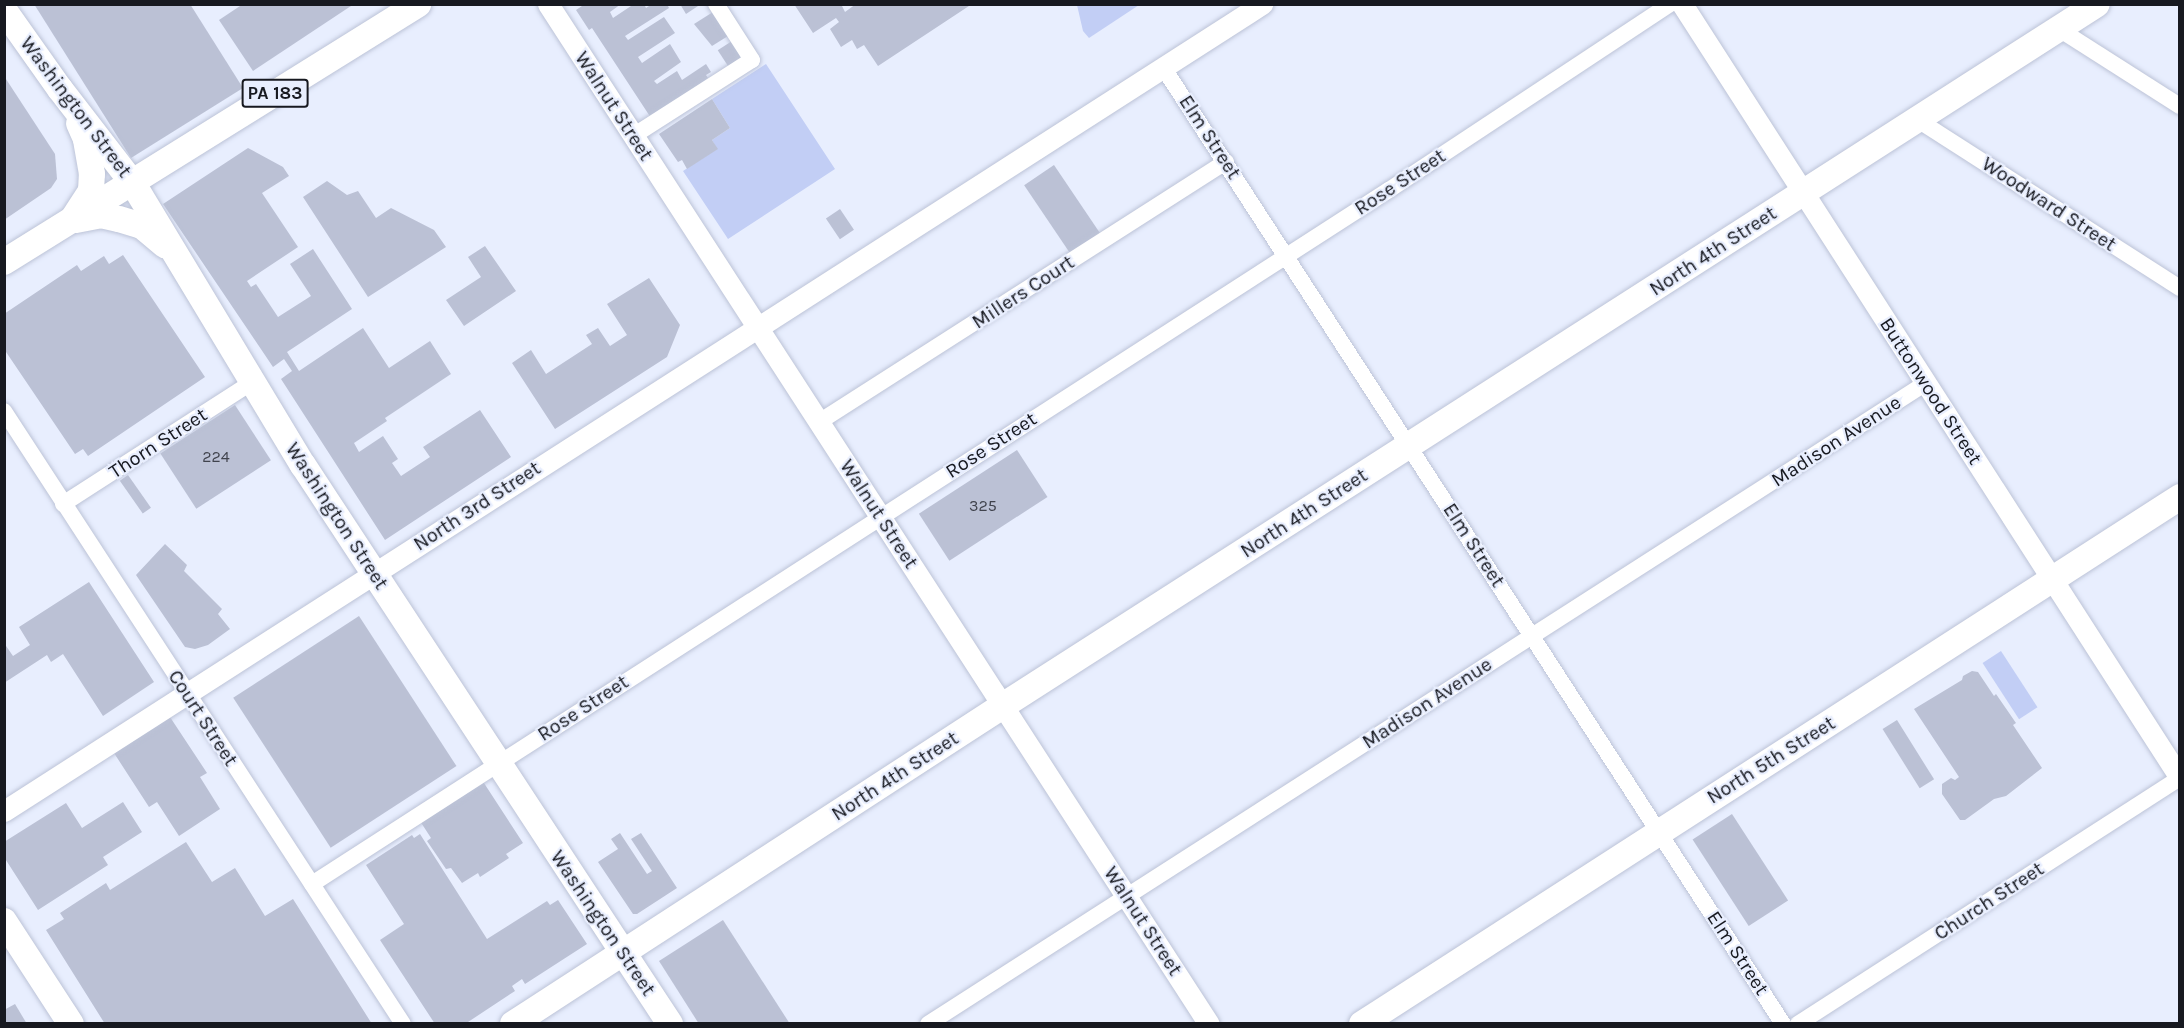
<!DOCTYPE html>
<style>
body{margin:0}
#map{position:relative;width:2184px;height:1028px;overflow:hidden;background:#e8eefe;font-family:Karla,sans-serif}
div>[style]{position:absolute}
.green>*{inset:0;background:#c2cef5;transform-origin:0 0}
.building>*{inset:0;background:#bbc1d5;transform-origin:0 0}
.roads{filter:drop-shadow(0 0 2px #bcc3d7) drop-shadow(0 0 2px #bcc3d7)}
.minor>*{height:16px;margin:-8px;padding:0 8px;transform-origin:8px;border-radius:8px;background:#fff}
.tertiary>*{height:21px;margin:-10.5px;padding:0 10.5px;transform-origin:10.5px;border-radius:10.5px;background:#fff}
.primary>*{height:26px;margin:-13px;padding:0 13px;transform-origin:13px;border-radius:13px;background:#fff}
span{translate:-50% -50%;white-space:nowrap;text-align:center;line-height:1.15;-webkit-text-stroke:4.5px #e8eefe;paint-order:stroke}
.number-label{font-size:16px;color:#40434d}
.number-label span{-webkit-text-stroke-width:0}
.shield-label span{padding:2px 4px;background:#e8eefe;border:2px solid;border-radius:4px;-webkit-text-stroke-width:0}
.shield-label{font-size:18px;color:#171920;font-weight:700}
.street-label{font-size:20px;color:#171920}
.frame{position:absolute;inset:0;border:6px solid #171920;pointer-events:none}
</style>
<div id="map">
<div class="green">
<i style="clip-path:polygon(1077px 5px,1077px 4px,1139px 5px,1089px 38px,1083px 31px)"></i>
<i style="clip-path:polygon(766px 64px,835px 169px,728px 239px,683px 171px,717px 149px,712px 140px,730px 128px,712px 99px)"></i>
<i style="left:2001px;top:651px;width:67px;height:22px;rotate:57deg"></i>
</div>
<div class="building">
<i style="clip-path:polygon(34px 4px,190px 4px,243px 88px,131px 158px)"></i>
<i style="clip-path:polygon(243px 4px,354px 4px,253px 71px,219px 20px)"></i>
<i style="clip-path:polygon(585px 4px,621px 4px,610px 12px,613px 18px,634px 4px,644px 4px,646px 8px,652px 4px,667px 4px,669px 8px,625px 36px,628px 40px,664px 17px,675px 33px,638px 57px,642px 63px,670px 44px,681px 62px,654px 81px,657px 84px,677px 71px,682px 80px,706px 64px,711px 72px,706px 75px,708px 78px,651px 118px,592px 28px,589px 30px,576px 10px)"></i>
<i style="clip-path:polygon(680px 4px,701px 4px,686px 14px)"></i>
<i style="clip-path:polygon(794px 4px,841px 4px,845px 12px,856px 4px,972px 4px,878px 66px,864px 45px,857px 49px,852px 40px,841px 47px,830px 29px,839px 22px,836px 18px,813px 33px)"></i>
<i style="clip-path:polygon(713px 12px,728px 36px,712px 46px,694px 24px)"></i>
<i style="left:732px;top:41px;width:20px;height:17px;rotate:57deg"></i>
<i style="clip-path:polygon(4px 76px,55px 154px,57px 179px,51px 188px,4px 220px)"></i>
<i style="clip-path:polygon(712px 99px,730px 128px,712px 140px,718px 149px,687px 169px,682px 160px,678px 162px,659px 134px)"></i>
<i style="clip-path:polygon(248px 148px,283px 167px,289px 176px,262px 193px,298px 247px,247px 281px,251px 287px,256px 284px,278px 317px,311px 296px,290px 264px,313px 249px,352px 309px,287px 352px,299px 371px,363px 328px,389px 368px,430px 341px,451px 374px,385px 418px,387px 421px,354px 443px,359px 452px,383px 436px,398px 459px,392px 463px,401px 476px,430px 457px,423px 447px,480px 410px,511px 457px,385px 540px,281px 379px,292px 371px,284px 359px,273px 367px,163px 204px)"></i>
<i style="left:1054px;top:165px;width:83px;height:36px;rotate:56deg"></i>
<i style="clip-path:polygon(327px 181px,347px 195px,358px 191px,376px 218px,391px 208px,434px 230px,446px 247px,368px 297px,303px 197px)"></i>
<i style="left:840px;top:209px;width:25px;height:17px;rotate:56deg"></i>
<i style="clip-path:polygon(485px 246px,516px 291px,464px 326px,446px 300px,481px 277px,468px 257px)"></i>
<i style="clip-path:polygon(123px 255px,205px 377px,88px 456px,83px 449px,75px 454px,4px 349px,4px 314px,77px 265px,81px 271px,104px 256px,109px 264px)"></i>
<i style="clip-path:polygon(649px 278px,680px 325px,667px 357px,555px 429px,512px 363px,531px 350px,546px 374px,592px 344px,586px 335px,598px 328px,610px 346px,627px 335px,607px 304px)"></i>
<i style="left:235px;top:405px;width:66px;height:89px;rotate:57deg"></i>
<i style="left:1017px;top:450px;width:56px;height:117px;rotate:57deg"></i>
<i style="left:128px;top:475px;width:40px;height:10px;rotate:55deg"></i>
<i style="clip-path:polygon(165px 544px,187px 565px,184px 571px,222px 609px,218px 614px,230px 629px,208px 645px,195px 649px,185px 647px,136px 575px)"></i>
<i style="clip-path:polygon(89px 582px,154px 682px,103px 716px,63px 654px,51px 662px,47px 655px,4px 683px,4px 643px,13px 656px,30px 645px,19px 627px)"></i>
<i style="left:359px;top:616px;width:179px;height:150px;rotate:57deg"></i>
<i style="clip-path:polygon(1972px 671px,1978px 672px,1994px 696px,1996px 694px,2016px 723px,2013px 725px,2042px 768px,2006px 796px,1994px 799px,1965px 820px,1960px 820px,1942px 794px,1942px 784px,1951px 778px,1955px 780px,1959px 777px,1914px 709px,1962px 680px,1963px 676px)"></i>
<i style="clip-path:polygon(170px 717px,207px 773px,200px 777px,220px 809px,179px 836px,157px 802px,149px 807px,114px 753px)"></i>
<i style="left:1897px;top:720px;width:70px;height:17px;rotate:58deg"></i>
<i style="clip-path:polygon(482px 780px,523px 843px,506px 854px,509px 858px,480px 877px,478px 873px,462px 883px,451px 868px,446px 869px,427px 841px,431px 838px,420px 821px)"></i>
<i style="clip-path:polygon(123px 802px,142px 832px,103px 857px,108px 865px,38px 910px,4px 857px,4px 842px,66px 803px,82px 828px)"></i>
<i style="left:1732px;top:814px;width:103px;height:47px;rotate:57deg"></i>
<i style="clip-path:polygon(620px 833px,647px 874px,652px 871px,631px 839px,641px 833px,677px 888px,637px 914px,633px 914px,598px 862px,618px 849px,611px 839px)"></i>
<i style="clip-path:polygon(420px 834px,487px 939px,547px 901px,550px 905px,558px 900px,587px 944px,525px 984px,522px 979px,512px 986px,515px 991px,465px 1024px,435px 1024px,380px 940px,404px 924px,366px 865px,412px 835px,414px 838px)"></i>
<i style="clip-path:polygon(186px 842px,212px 882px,235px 868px,265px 916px,293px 899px,372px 1024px,105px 1024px,46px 930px,64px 919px,60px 913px,106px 883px,110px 890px)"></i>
<i style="clip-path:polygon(723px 920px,790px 1024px,699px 1024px,659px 961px)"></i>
<i style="clip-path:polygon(15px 1004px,27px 1024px,4px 1024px,4px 1010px)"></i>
</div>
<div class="roads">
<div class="minor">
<i style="left:2059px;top:29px;width:143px;rotate:32.5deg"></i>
<i style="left:1163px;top:67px;width:1140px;rotate:57.06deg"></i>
<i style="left:1918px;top:120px;width:311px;rotate:32.7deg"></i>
<i style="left:633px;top:136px;width:141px;rotate:-32.6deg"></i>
<i style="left:752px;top:60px;width:67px;rotate:-122.7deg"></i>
<i style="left:4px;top:411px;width:731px;rotate:56.94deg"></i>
<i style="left:819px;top:422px;width:483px;rotate:-32.6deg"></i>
<i style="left:63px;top:504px;width:225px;rotate:-32.8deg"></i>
<i style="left:312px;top:884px;width:1281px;rotate:-32.8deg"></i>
<i style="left:1389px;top:190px;width:337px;rotate:-33.5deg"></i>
<i style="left:928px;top:1024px;width:1186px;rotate:-32.71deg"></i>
<i style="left:1798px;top:1024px;width:454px;rotate:-32.8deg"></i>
</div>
<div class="tertiary">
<i style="left:548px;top:4px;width:1215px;rotate:57.06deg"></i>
<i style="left:1682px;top:4px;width:920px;rotate:57.24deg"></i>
<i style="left:4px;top:811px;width:1495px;rotate:-32.68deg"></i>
</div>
<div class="primary">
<i style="left:4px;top:10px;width:97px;rotate:54.7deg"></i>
<i style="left:60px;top:89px;width:118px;rotate:52.3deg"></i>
<i style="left:132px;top:182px;width:331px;rotate:58.9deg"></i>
<i style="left:303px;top:465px;width:669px;rotate:56.71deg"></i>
<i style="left:74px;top:217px;width:31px;rotate:-57deg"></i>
<i style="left:91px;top:191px;width:17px;rotate:-87deg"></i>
<i style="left:92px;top:174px;width:36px;rotate:-100deg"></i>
<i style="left:86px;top:139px;width:17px;rotate:-114deg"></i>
<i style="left:76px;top:220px;width:25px;rotate:-11deg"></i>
<i style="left:101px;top:215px;width:18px;rotate:13deg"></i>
<i style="left:119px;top:219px;width:24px;rotate:17deg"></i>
<i style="left:142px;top:226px;width:30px;rotate:40deg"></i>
<i style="left:4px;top:262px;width:488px;rotate:-31.9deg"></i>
<i style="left:4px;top:921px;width:123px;rotate:57deg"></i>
<i style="left:513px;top:1024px;width:586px;rotate:-33.01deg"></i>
<i style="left:1004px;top:705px;width:1298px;rotate:-32.67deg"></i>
<i style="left:1362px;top:1024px;width:973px;rotate:-32.79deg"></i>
</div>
</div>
<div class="number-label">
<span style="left:216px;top:457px">224</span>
<span style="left:983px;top:506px">325</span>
</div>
<div class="shield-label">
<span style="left:275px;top:93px">PA 183</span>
</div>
<div class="street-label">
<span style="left:614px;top:106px;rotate:57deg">Walnut Street</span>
<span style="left:76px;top:107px;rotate:53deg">Washington Street</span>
<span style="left:1210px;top:137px;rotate:57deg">Elm Street</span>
<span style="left:1400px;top:182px;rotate:-33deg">Rose Street</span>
<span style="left:2049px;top:204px;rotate:33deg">Woodward Street</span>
<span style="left:1713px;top:251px;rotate:-33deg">North 4th Street</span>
<span style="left:1023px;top:292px;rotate:-33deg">Millers Court</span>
<span style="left:1931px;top:391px;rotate:57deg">Buttonwood Street</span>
<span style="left:1836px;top:441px;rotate:-33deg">Madison Avenue</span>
<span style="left:158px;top:443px;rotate:-33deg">Thorn Street</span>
<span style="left:991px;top:445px;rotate:-33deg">Rose Street</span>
<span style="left:477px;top:506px;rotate:-33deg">North 3rd Street</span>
<span style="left:1304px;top:513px;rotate:-33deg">North 4th Street</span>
<span style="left:879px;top:514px;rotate:57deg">Walnut Street</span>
<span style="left:337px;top:516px;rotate:57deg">Washington Street</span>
<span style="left:1474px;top:545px;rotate:57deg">Elm Street</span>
<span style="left:1427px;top:703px;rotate:-33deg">Madison Avenue</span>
<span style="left:583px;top:708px;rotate:-33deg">Rose Street</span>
<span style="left:203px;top:718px;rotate:57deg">Court Street</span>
<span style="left:1771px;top:760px;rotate:-32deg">North 5th Street</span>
<span style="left:895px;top:776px;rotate:-33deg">North 4th Street</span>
<span style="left:1989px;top:901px;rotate:-33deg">Church Street</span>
<span style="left:1143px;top:921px;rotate:57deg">Walnut Street</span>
<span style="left:603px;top:923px;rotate:56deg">Washington Street</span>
<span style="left:1738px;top:953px;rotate:57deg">Elm Street</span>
</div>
<div class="frame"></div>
</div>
